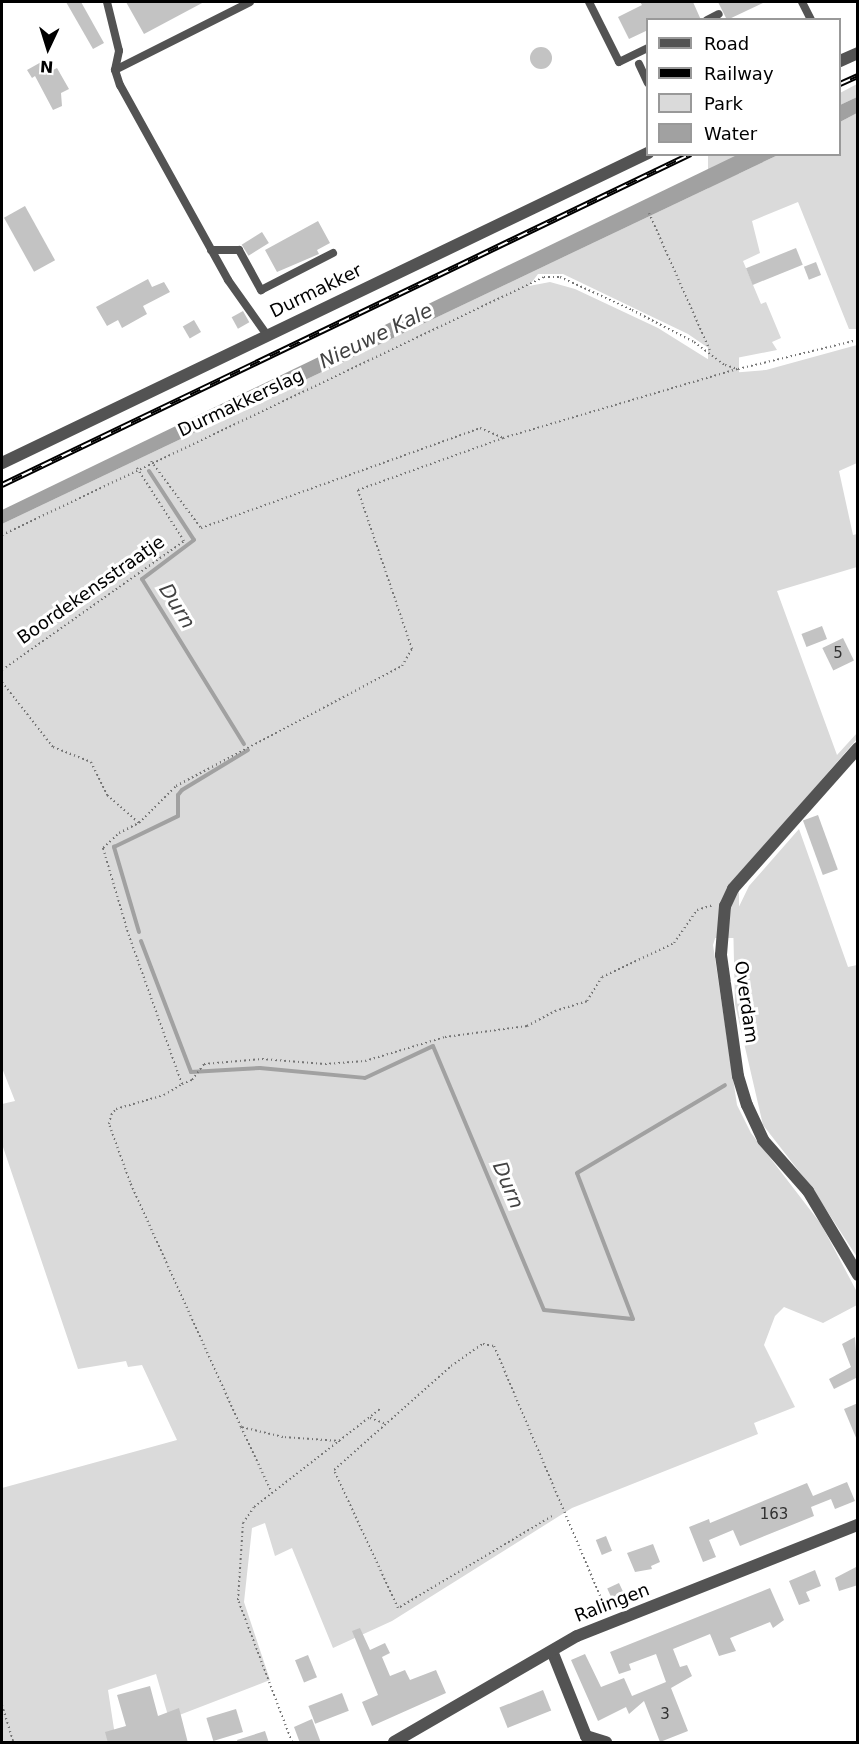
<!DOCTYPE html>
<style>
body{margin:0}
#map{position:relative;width:859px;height:1744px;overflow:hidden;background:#fff;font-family:"DejaVu Sans",sans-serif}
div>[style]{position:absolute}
.green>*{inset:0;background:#dadada;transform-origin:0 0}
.water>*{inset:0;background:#a1a1a1}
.stream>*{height:4px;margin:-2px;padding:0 2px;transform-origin:2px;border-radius:2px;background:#a1a1a1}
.building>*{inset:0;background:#c3c3c3;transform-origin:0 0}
.round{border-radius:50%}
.path>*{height:2px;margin-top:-1px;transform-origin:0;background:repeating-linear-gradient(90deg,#757575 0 1.5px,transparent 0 4.5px)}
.service>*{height:8px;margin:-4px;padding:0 4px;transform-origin:4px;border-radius:4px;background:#535353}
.minor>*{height:12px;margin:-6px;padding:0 6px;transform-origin:6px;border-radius:6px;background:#535353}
.rail>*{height:6px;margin-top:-3px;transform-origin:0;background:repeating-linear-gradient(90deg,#fff 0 11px,#000 0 22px);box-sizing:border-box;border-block:2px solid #000}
span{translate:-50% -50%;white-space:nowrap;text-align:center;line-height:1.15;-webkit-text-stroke:6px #fff;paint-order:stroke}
.number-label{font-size:15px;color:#313131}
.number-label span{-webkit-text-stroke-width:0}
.street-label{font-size:18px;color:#000}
.water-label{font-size:20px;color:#424242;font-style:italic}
.frame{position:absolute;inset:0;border:3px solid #000;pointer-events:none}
.legend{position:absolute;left:646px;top:18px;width:195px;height:138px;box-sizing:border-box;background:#fff;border:2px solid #999;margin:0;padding:8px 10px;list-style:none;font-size:18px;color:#000}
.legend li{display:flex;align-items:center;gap:12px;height:30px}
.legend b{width:30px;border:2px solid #999}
.north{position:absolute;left:18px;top:18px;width:60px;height:60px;-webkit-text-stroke:4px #fff;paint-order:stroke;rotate:184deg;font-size:16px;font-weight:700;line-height:24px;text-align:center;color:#000}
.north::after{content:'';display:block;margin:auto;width:21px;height:27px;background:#000;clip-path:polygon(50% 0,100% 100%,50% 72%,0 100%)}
</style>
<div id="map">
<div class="green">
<i style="clip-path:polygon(857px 84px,857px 97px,840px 105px,840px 93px)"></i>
<i style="clip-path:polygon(857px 113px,857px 329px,849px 329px,798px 202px,752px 221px,760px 253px,743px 261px,761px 304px,766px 302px,781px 338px,772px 342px,777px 350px,726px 360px,688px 334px,563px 274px,538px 274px,529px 286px,550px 282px,575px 289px,658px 328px,730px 373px,766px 370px,857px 345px,857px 463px,839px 471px,853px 535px,857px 534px,857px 567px,777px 591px,837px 755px,857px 733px,857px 739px,733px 882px,720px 901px,718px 913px,725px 906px,713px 945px,737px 1105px,751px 1133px,821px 1224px,857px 1292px,857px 1305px,823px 1323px,784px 1307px,775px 1316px,764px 1345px,795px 1407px,754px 1423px,758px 1434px,572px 1508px,392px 1621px,333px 1648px,292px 1548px,275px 1556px,265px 1523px,252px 1528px,244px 1602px,270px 1680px,169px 1719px,156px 1674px,108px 1690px,116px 1742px,2px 1742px,2px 1488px,177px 1440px,142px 1365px,128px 1367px,126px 1361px,78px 1369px,2px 1144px,2px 1104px,15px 1101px,2px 1068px,2px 524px,778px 155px,840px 154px,840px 122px)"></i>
<i style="left:708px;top:155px;width:31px;height:783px"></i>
<i style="clip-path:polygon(799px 829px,848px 967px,857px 965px,857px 1257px,812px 1188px,763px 1125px,735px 1004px,733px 919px,749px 886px)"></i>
</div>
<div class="water">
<i style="clip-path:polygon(857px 97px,857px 113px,840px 122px,840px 105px)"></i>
<i style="clip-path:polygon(739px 154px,778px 155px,2px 524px,2px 510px)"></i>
</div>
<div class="stream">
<i style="left:149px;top:471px;width:82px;rotate:56.9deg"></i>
<i style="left:194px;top:540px;width:65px;rotate:143.1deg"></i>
<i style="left:142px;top:579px;width:194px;rotate:58.3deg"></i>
<i style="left:139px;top:932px;width:89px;rotate:-106.4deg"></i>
<i style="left:114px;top:847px;width:71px;rotate:-25.8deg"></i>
<i style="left:178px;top:816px;width:21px;rotate:-90deg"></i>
<i style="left:178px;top:795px;width:6px;rotate:-51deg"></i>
<i style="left:182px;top:790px;width:77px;rotate:-31.2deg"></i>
<i style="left:141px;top:941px;width:140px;rotate:69.1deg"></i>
<i style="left:191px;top:1072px;width:69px;rotate:-3.3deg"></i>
<i style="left:260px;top:1068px;width:105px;rotate:5.4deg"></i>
<i style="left:365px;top:1078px;width:75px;rotate:-25.2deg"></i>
<i style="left:433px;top:1046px;width:286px;rotate:67.2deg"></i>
<i style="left:544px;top:1310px;width:89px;rotate:5.8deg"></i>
<i style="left:633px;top:1319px;width:156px;rotate:-111deg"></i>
<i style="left:577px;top:1173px;width:172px;rotate:-30.7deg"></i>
</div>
<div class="building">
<i style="clip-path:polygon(66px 2px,81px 2px,104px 43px,93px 49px)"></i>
<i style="clip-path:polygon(126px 2px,204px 2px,144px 34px)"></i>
<i style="clip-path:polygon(640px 2px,693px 2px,701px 20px,648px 20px,648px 30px,629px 39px,618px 17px,642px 5px)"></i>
<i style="clip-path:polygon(718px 2px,765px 2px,727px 20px)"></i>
<i class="round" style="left:530px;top:47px;width:22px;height:22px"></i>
<i style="clip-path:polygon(43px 61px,49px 72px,57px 68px,69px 89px,61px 93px,62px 106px,53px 110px,35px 76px,32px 78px,27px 70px)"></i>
<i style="left:25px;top:206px;width:62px;height:24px;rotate:61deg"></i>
<i style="clip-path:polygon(318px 221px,330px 243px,317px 250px,319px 254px,277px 272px,265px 250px)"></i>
<i style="left:262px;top:232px;width:13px;height:24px;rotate:58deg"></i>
<i style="left:796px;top:248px;width:18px;height:54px;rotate:68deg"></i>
<i style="left:816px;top:262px;width:14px;height:13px;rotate:69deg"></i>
<i style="clip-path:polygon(148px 279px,152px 287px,164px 282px,170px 292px,143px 306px,147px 314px,122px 328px,118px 320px,107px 326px,96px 307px)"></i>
<i style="left:243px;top:311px;width:13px;height:13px;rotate:61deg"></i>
<i style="left:194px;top:320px;width:14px;height:13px;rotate:60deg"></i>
<i style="left:822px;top:626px;width:14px;height:22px;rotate:69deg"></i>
<i style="left:843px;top:638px;width:25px;height:23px;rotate:64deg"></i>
<i style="left:818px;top:815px;width:58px;height:16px;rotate:70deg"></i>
<i style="clip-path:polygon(855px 1337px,858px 1381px,856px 1378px,834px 1389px,829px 1379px,851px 1367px,842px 1344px)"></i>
<i style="clip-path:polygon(858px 1403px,858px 1440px,857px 1440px,844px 1409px)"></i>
<i style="clip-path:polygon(847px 1482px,855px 1501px,835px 1509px,831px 1499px,811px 1507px,814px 1516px,740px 1546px,733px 1530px,709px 1540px,716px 1557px,703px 1562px,689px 1527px,709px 1519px,710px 1523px,807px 1483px,813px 1496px)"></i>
<i style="left:606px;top:1536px;width:16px;height:11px;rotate:68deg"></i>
<i style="clip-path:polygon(653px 1544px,660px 1562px,651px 1566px,652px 1569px,635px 1572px,627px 1553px)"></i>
<i style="clip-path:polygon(858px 1566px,858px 1585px,839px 1591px,835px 1578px)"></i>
<i style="clip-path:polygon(815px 1570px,821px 1586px,806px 1592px,810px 1601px,799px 1605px,789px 1581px)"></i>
<i style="left:619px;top:1583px;width:19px;height:13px;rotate:65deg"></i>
<i style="clip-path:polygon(770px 1588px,784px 1620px,773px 1628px,770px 1622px,730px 1638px,736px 1651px,719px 1656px,710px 1634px,673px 1649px,680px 1667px,687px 1665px,692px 1676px,671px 1688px,688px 1731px,660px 1742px,644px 1701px,629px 1714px,626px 1707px,598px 1721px,571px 1660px,585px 1654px,601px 1687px,624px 1678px,632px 1696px,666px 1682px,656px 1654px,629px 1664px,631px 1670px,619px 1674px,610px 1652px)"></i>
<i style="clip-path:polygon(360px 1628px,370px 1650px,385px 1643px,390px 1653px,382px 1657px,390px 1676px,405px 1670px,410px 1680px,436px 1670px,446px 1693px,372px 1726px,362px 1702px,378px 1695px,352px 1631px)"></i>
<i style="left:308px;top:1655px;width:24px;height:14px;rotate:68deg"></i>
<i style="clip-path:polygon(150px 1686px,158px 1716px,179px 1708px,188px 1743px,108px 1743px,105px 1732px,126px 1726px,117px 1695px)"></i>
<i style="left:543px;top:1690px;width:22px;height:47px;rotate:68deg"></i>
<i style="left:342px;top:1693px;width:19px;height:36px;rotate:69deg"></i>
<i style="left:236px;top:1709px;width:24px;height:31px;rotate:73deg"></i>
<i style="clip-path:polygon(312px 1719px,321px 1743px,300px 1743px,294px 1727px)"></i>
<i style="clip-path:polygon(265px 1731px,269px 1743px,238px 1743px,237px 1740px)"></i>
</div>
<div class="path">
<i style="left:649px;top:213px;width:153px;rotate:66.1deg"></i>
<i style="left:151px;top:461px;width:84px;rotate:53.3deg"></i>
<i style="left:201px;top:528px;width:296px;rotate:-19.7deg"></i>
<i style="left:480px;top:428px;width:25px;rotate:23deg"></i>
<i style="left:2px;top:535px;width:600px;rotate:-25.46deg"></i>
<i style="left:544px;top:277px;width:16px"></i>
<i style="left:560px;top:277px;width:79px;rotate:24.6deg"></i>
<i style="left:632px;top:310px;width:70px;rotate:27.3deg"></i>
<i style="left:694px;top:342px;width:39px;rotate:37deg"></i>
<i style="left:725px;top:365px;width:14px;rotate:17deg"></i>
<i style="left:738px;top:369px;width:123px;rotate:-13.6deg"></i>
<i style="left:2px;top:670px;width:223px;rotate:-35.3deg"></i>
<i style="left:184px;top:541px;width:87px;rotate:-122.8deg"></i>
<i style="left:2px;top:682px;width:83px;rotate:51.9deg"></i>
<i style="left:53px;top:747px;width:41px;rotate:21.5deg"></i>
<i style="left:91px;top:762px;width:37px;rotate:64deg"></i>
<i style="left:107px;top:795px;width:43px;rotate:41.2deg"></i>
<i style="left:182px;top:1084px;width:11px;rotate:-22deg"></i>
<i style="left:192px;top:1080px;width:20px;rotate:-53deg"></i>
<i style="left:204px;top:1064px;width:58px;rotate:-4.9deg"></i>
<i style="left:262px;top:1059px;width:63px;rotate:4.5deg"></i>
<i style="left:325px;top:1064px;width:40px;rotate:-4.3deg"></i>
<i style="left:365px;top:1061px;width:84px;rotate:-16.7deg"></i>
<i style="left:445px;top:1037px;width:83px;rotate:-7.6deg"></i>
<i style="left:527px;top:1026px;width:32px;rotate:-28deg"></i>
<i style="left:555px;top:1011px;width:34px;rotate:-17deg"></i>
<i style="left:587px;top:1001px;width:28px;rotate:-58deg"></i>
<i style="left:602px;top:977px;width:80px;rotate:-25.3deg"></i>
<i style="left:674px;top:943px;width:40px;rotate:-55.1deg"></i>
<i style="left:697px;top:910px;width:17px;rotate:-17deg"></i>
<i style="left:370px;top:1418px;width:15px;rotate:20deg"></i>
<i style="left:241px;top:1427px;width:73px;rotate:64.8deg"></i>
<i style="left:340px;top:1441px;width:57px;rotate:-176deg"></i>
<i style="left:283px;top:1437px;width:43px;rotate:-166.6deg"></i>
<i style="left:241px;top:1427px;width:269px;rotate:-114.4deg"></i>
<i style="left:130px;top:1182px;width:62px;rotate:-109.9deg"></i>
<i style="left:109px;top:1124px;width:9px;rotate:-77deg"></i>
<i style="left:111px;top:1115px;width:8px;rotate:-50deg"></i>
<i style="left:116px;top:1109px;width:50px;rotate:-16.3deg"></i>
<i style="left:164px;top:1095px;width:21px;rotate:-31deg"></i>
<i style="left:182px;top:1084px;width:157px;rotate:-109.7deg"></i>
<i style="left:129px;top:936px;width:92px;rotate:-106.5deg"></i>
<i style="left:103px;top:848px;width:22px;rotate:-43deg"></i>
<i style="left:119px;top:833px;width:22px;rotate:-27deg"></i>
<i style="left:139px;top:823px;width:52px;rotate:-45deg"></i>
<i style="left:176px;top:786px;width:256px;rotate:-28deg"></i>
<i style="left:402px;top:666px;width:20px;rotate:-60deg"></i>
<i style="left:412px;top:649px;width:168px;rotate:-108.8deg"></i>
<i style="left:358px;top:490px;width:154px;rotate:-19.7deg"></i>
<i style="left:503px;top:438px;width:245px;rotate:-16.4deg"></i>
<i style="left:552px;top:1516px;width:179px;rotate:149.1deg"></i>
<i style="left:398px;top:1608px;width:152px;rotate:-114.9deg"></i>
<i style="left:334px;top:1470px;width:157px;rotate:-41.6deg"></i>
<i style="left:451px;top:1366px;width:39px;rotate:-35deg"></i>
<i style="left:483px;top:1344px;width:11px;rotate:10deg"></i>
<i style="left:494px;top:1346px;width:289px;rotate:67deg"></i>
<i style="left:2px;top:1705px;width:39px;rotate:73deg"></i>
<i style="left:292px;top:1742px;width:152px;rotate:-110.8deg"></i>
<i style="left:238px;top:1600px;width:77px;rotate:-86.3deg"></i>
<i style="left:243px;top:1523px;width:19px;rotate:-55deg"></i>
<i style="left:254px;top:1507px;width:160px;rotate:-37.9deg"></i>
</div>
<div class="service">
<i style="left:107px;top:2px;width:50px;rotate:76.2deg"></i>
<i style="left:119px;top:51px;width:19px;rotate:102deg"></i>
<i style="left:115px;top:70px;width:16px;rotate:72deg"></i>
<i style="left:120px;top:85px;width:223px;rotate:61deg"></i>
<i style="left:228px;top:280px;width:67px;rotate:54.7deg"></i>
<i style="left:589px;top:2px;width:67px;rotate:63.4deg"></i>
<i style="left:619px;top:62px;width:32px;rotate:-26deg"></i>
<i style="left:802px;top:2px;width:20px;rotate:63deg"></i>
<i style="left:707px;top:20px;width:13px;rotate:-27deg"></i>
<i style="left:639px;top:64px;width:21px;rotate:65deg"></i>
<i style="left:115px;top:70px;width:151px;rotate:-26.7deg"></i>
<i style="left:211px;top:250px;width:28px"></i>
<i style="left:239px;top:250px;width:46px;rotate:61.2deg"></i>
<i style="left:261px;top:290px;width:81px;rotate:-27.2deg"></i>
</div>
<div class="minor">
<i style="left:840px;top:61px;width:20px;rotate:-24deg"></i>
<i style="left:2px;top:463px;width:717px;rotate:-25.64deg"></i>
<i style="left:858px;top:748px;width:188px;rotate:131.6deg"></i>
<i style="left:733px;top:889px;width:19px;rotate:115deg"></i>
<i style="left:725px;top:906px;width:49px;rotate:94.7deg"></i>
<i style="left:721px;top:955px;width:122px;rotate:82deg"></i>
<i style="left:738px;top:1076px;width:30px;rotate:73deg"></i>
<i style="left:747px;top:1105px;width:38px;rotate:65deg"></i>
<i style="left:763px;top:1140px;width:68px;rotate:48.6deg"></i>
<i style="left:808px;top:1191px;width:98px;rotate:59.2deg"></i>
<i style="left:552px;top:1651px;width:92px;rotate:68.2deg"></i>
<i style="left:586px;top:1736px;width:21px;rotate:17deg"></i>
<i style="left:394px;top:1742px;width:211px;rotate:-30.1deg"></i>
<i style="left:577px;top:1636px;width:302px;rotate:-21.6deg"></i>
</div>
<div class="rail">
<i style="left:840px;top:84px;width:20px;rotate:-24deg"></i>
<i style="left:2px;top:485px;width:764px;rotate:-25.66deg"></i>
</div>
<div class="number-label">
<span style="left:838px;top:654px">5</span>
<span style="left:774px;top:1515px">163</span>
<span style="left:665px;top:1715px">3</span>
</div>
<div class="street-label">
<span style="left:316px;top:291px;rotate:-26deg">Durmakker</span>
<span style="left:241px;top:403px;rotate:-25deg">Durmakkerslag</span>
<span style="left:91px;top:590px;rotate:-35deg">Boordekensstraatje</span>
<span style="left:746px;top:1002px;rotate:82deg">Overdam</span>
<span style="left:612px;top:1603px;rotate:-21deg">Ralingen</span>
</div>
<div class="water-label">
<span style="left:376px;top:336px;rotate:-26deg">Nieuwe Kale</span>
<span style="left:177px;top:606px;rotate:58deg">Durn</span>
<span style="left:508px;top:1185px;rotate:67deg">Durn</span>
</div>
<div class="frame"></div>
<ul class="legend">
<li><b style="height:8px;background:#535353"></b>Road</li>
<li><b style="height:8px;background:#000"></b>Railway</li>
<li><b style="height:16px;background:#dadada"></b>Park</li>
<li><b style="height:16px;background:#a1a1a1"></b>Water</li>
</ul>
<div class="north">N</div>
</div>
